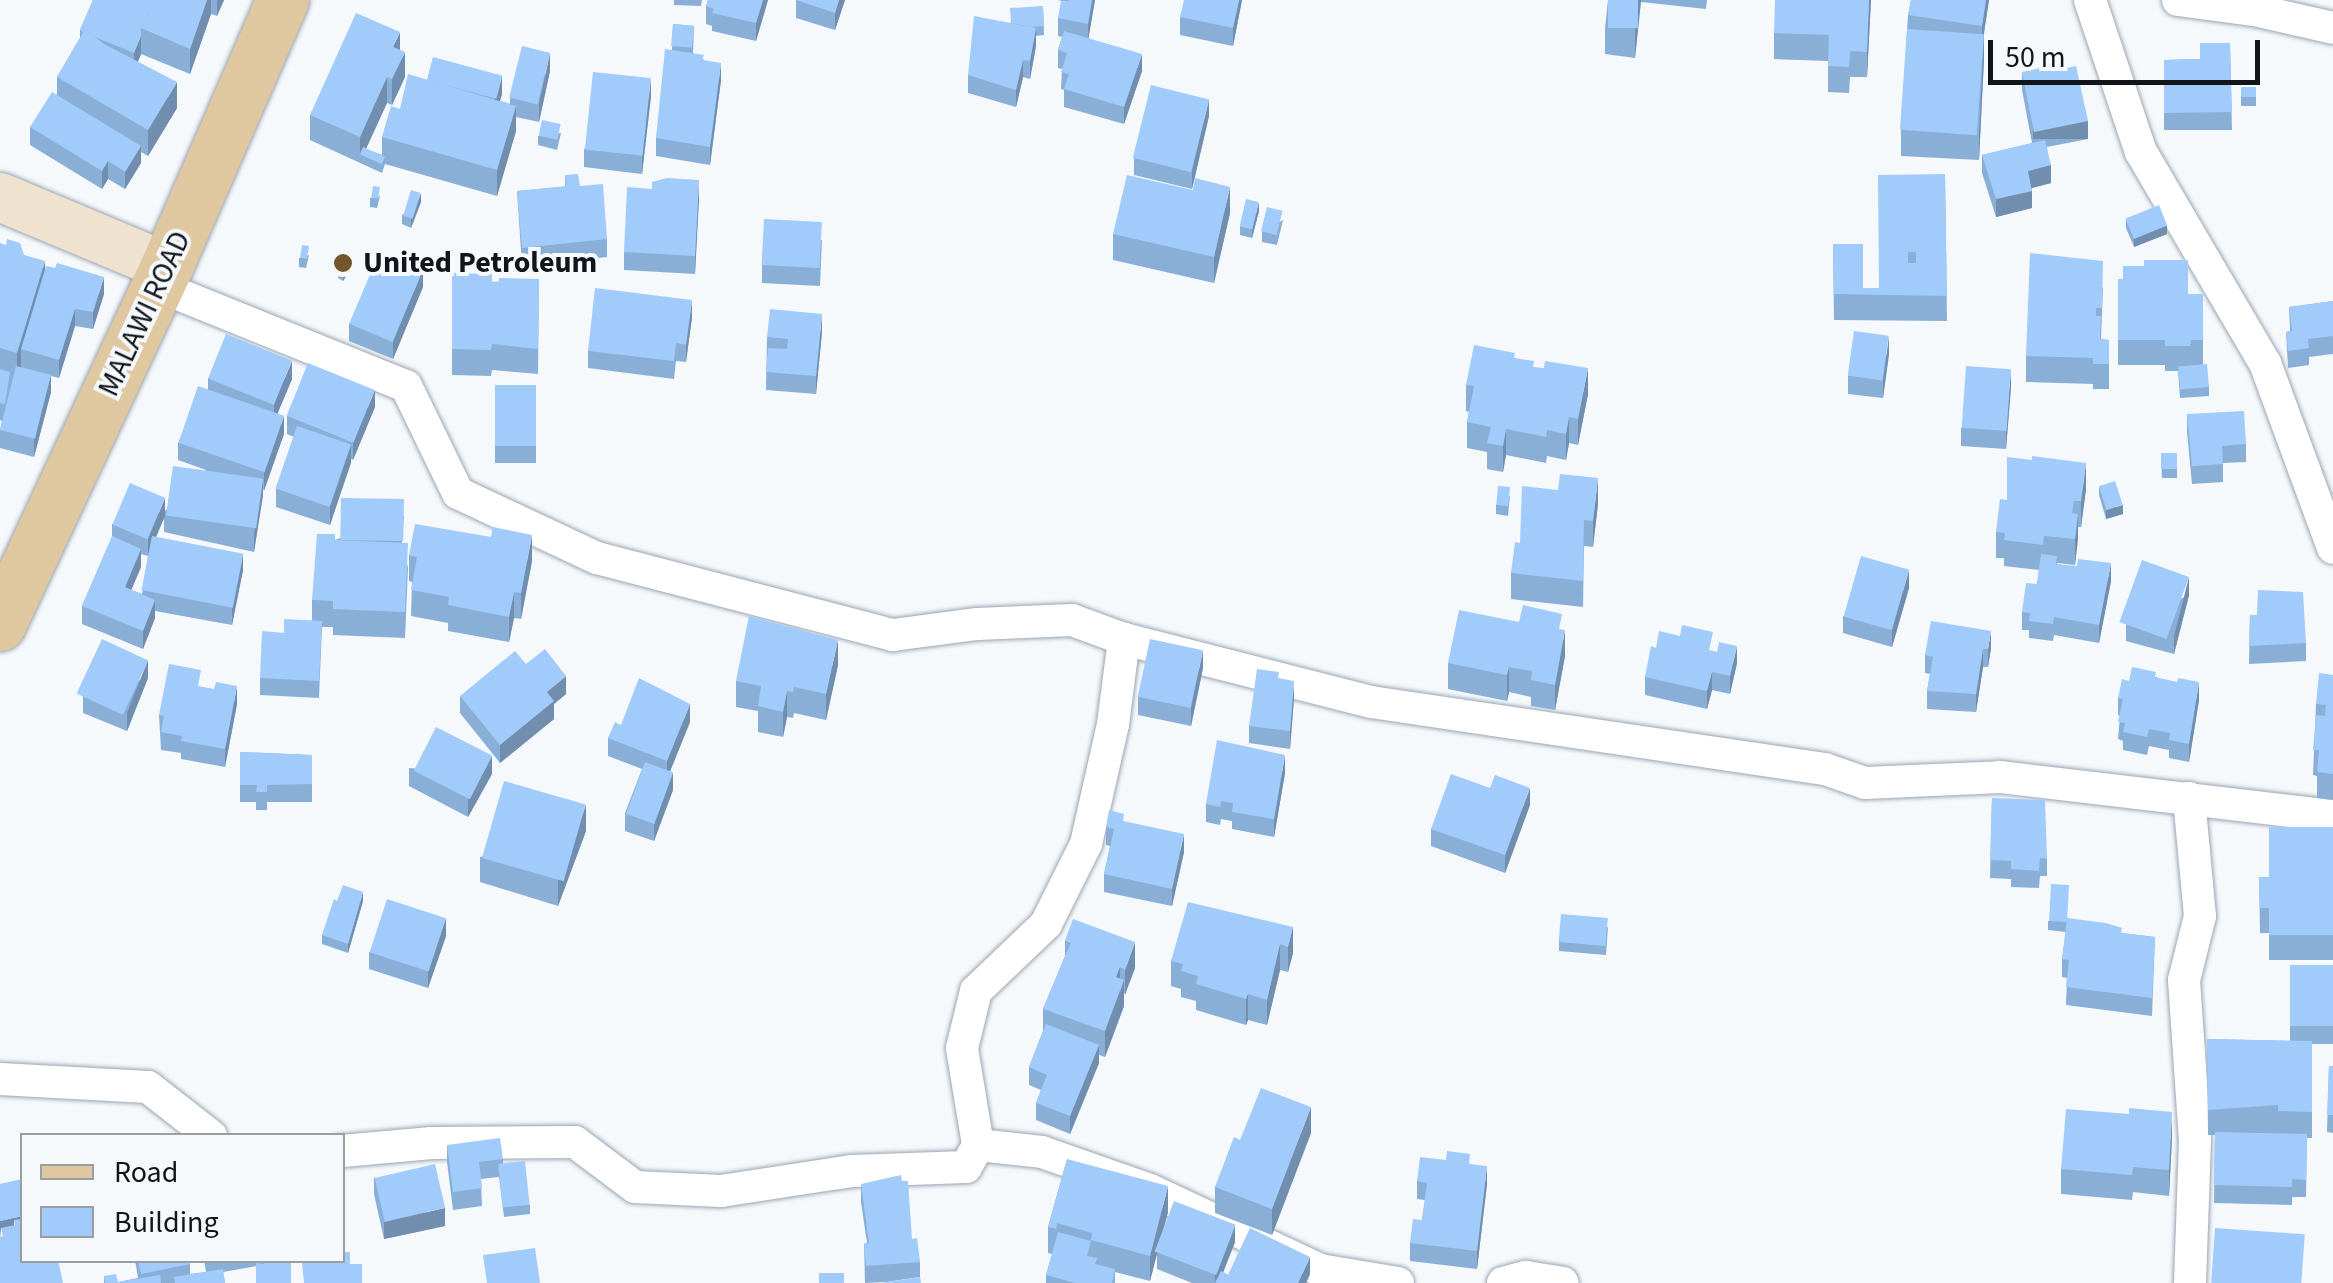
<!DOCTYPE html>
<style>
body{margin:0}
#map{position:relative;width:2333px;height:1283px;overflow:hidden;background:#f6f9fc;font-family:"Source Sans 3",sans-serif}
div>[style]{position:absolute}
.roads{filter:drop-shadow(0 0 2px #9aa6b3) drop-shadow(0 0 2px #9aa6b3)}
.street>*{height:32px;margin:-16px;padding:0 16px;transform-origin:16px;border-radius:16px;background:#fff}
.secondary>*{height:48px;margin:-24px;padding:0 24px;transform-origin:24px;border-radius:24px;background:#efe3cf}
.primary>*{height:52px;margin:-26px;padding:0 26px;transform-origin:26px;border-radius:26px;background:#dfc79f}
.wall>*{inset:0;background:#8aafd7;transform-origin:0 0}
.shaded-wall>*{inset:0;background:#718eaf;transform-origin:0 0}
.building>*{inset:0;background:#a1cbfa;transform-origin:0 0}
.dots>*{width:28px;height:28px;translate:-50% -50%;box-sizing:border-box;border:5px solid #f6f9fc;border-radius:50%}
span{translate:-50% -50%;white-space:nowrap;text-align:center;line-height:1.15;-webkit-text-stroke:8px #f6f9fc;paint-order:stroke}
.poi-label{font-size:30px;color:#11151a;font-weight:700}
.left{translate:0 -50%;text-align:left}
.street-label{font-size:30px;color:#11151a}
.legend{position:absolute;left:20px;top:1133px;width:325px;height:130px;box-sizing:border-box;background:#f6f9fc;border:2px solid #9a9ea2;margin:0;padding:12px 18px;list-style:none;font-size:30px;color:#11151a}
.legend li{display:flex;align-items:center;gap:20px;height:50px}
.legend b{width:50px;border:2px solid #9a9ea2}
.scale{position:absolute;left:1988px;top:40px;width:272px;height:45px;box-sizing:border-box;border:5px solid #11151a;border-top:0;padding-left:12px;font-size:30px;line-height:35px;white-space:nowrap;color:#11151a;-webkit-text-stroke:8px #f6f9fc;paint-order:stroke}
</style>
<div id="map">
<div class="roads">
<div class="street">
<i style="left:2090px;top:0;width:160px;rotate:71.5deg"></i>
<i style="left:2141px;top:152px;width:245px;rotate:59.6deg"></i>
<i style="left:2265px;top:363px;width:197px;rotate:69.8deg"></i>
<i style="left:2178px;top:0;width:77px;rotate:7.5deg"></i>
<i style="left:2254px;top:10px;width:81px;rotate:12.8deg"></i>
<i style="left:158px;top:286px;width:267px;rotate:22deg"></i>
<i style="left:406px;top:386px;width:119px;rotate:64.1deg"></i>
<i style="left:458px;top:493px;width:153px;rotate:25.1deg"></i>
<i style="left:597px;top:558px;width:306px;rotate:14.6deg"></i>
<i style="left:893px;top:635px;width:85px;rotate:-7.5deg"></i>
<i style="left:977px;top:624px;width:95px;rotate:-2.4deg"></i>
<i style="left:1072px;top:620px;width:55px;rotate:20.1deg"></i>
<i style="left:1124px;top:639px;width:255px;rotate:14.3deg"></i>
<i style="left:1371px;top:702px;width:459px;rotate:8.4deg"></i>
<i style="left:1825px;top:769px;width:42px;rotate:19.3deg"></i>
<i style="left:1865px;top:783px;width:135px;rotate:-2.5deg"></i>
<i style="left:2000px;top:777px;width:335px;rotate:6.7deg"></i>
<i style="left:2189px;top:798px;width:119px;rotate:84.7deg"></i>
<i style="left:2200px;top:916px;width:66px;rotate:104deg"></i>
<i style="left:2184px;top:980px;width:160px;rotate:86.1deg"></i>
<i style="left:2195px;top:1140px;width:143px;rotate:92deg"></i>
<i style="left:0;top:1079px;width:148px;rotate:3.1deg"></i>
<i style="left:148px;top:1087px;width:80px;rotate:37.9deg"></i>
<i style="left:978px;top:1145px;width:64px;rotate:6.2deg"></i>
<i style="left:1042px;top:1152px;width:114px;rotate:19.4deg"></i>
<i style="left:1150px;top:1190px;width:188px;rotate:25.2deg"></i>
<i style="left:1320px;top:1270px;width:79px;rotate:9.5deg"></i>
<i style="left:342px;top:1151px;width:90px;rotate:-5.1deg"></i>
<i style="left:432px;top:1143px;width:143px;rotate:-0.4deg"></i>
<i style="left:575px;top:1142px;width:75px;rotate:36.9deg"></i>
<i style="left:635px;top:1187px;width:86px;rotate:2.7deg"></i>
<i style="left:721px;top:1191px;width:133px;rotate:-8.7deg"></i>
<i style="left:852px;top:1171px;width:114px;rotate:-2deg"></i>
<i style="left:966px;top:1167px;width:25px;rotate:-61deg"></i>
<i style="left:978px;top:1145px;width:98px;rotate:-99.4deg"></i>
<i style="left:962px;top:1048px;width:59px;rotate:-76.2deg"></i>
<i style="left:976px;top:991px;width:97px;rotate:-43.7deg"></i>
<i style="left:1046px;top:924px;width:89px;rotate:-63.4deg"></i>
<i style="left:1086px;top:844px;width:123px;rotate:-77.3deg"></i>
<i style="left:1113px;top:724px;width:86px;rotate:-82.6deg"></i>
<i style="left:1503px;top:1283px;width:24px;rotate:-15deg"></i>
<i style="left:1526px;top:1277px;width:37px;rotate:9deg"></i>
</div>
<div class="secondary">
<i style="left:0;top:197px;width:181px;rotate:22.7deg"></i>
</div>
<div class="primary">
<i style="left:0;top:625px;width:395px;rotate:-65deg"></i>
<i style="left:167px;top:267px;width:291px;rotate:-66.5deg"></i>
</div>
</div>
<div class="wall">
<i style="clip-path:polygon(93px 0,224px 0,217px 16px,211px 14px,190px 74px,141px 54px,138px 62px,177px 108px,148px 156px,141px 152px,141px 163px,125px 189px,108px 179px,102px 189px,30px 145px,30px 127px,57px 94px,57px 77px,80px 38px,80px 30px)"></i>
<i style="clip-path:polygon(674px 0,702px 0,701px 6px,674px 5px)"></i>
<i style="clip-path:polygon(708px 0,768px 0,756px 41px,712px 31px,712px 26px,706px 24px,706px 6px)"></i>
<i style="clip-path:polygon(796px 0,845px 0,835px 30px,796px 18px)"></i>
<i style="clip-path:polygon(1057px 0,1095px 0,1088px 38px,1142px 71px,1124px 124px,1064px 107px,1064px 90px,1061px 89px,1062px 69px,1058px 68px,1058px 50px,1062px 37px,1058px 36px,1058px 18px,1068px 2px)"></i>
<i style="clip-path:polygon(1242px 0,1233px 46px,1180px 35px,1180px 17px)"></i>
<i style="clip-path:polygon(1608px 0,1707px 0,1706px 9px,1641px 2px,1635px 58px,1605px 54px,1605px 28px)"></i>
<i style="clip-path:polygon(1871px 0,1867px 77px,1850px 77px,1849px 93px,1828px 92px,1828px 61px,1774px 59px,1774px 33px)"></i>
<i style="clip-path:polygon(1911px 0,1989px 0,1984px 34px,1984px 59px,1979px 160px,1901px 156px,1901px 130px,1908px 15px)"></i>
<i style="clip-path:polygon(1043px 6px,1044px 35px,1036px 36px,1036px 46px,1030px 79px,1023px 77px,1016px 107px,968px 93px,968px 75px,1010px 23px)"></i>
<i style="clip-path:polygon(673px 24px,694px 26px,693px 53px,704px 60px,721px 80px,710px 165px,656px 156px,656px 138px,672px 50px)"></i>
<i style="clip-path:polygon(2230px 43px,2232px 130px,2164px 130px,2164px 60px,2200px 59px)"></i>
<i style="clip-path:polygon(400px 50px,405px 77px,392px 105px,387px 103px,366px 149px,382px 155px,382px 137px,400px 109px,427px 80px,502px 94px,500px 101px,510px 104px,510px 98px,550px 71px,539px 122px,516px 117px,516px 131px,497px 196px,385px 164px,382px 173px,310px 140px,310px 115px)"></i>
<i style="clip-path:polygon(2051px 71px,2088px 139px,2047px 147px,2051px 183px,2032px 188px,2032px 208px,1996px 217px,1982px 173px,1982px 155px,2032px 143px,2022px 90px,2022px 72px)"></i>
<i style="left:2241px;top:87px;width:15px;height:19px"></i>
<i style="clip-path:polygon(651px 96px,642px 174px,584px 167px,584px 149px)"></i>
<i style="clip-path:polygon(1209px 116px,1192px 189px,1134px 175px,1134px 158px)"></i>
<i style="clip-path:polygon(561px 133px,557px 150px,538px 145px,538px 136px)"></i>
<i style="clip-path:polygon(1945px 174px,1947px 321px,1834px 320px,1833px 244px,1863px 288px,1879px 288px)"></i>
<i style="clip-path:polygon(565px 175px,580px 186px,607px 239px,607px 257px,522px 266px,517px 191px,565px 187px)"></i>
<i style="clip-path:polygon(1193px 190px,1230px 213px,1214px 283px,1113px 260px,1113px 234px)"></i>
<i style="clip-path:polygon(380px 196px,377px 208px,370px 207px,370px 198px)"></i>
<i style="clip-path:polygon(699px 198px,695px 274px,624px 270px,624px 252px)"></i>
<i style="clip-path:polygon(421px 202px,411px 228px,402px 224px,402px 215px)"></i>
<i style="clip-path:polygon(1259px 211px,1252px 238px,1240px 235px,1240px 226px)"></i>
<i style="clip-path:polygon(2126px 219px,2167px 234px,2134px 247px,2126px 228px)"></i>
<i style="clip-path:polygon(1283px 220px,1277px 245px,1262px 242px,1262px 232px)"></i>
<i style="clip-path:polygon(822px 240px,820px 286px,762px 283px,762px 265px)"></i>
<i style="clip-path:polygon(0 243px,24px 255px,45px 269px,104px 294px,93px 329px,75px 326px,59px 378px,51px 376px,51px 392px,34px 457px,0 448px,0 430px,2px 421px,0 420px)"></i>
<i style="clip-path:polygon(309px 255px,306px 268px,299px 267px,299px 258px)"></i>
<i style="clip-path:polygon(338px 269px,350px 270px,343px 281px,338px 278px)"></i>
<i style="clip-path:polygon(452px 273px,492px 282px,539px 279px,538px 374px,492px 370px,491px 376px,452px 375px)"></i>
<i style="clip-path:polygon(2118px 279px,2188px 294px,2203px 294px,2203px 364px,2209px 387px,2209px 396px,2180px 398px,2178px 371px,2165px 371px,2165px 365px,2118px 365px)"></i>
<i style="clip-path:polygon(423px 287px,393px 359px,349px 341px,349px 324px)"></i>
<i style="clip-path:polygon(2103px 287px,2101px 339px,2109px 340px,2109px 389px,2093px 389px,2093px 384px,2026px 382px,2026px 356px)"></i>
<i style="clip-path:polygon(2333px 301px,2333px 354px,2309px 357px,2309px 365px,2288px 368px,2286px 332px,2290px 331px,2289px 307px)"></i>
<i style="clip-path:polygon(692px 317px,686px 362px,676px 361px,674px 379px,588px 368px,588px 351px)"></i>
<i style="clip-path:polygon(822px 332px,816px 394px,766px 390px,767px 337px)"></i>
<i style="clip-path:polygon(1889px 354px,1883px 398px,1848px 394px,1848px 376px)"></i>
<i style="clip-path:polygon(1515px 358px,1588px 394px,1578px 445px,1569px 443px,1566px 460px,1547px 456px,1546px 463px,1506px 455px,1503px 472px,1487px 469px,1487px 452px,1467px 448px,1467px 422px,1469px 412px,1466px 411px,1466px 385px)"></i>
<i style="clip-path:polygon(evenodd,208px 378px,292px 379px,277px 414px,284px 434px,263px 491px,254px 552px,164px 532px,164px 517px,156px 537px,243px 570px,232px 625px,155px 611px,155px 618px,143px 649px,82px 624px,82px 606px,112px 537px,112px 524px,165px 511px,206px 470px,178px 460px,178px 443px,208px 390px,208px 378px,141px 554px,148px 556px,142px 594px,131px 590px,141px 567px,141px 554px)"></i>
<i style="left:495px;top:385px;width:41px;height:78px"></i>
<i style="clip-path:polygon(2011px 387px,2006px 449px,1961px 446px,1961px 428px)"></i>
<i style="clip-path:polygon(375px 407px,353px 460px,351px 459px,330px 525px,276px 507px,276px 489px,294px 437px,287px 434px,287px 416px)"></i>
<i style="clip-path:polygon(2187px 414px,2246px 444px,2246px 462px,2223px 463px,2223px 482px,2192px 484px,2187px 432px)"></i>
<i style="clip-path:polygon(2161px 454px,2177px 469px,2177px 478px,2162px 478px)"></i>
<i style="clip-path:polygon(2099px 486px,2123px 514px,2106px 519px,2099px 495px)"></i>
<i style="clip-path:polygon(2086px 489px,2081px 527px,2078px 527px,2075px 565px,2057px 563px,2057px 564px,2111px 581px,2099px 643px,2054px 635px,2053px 641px,2029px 638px,2029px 630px,2022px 630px,2022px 612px,2037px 584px,2039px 570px,2004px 566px,2004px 558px,1996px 558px,1996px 532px,2007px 500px)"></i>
<i style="clip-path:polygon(1510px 496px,1508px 516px,1496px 514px,1496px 505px)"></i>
<i style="clip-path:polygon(1598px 504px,1593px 547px,1584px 546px,1583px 607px,1511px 599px,1511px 573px,1520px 543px)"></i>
<i style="clip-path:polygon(404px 516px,402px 542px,408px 568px,405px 638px,333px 635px,333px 627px,322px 627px,319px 698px,260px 695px,260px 678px,312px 620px,312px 600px,335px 540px)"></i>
<i style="clip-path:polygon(409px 555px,532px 561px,521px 619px,514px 618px,509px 642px,448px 631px,448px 623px,411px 616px,412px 582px,409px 581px)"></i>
<i style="clip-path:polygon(1909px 588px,1892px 647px,1843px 633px,1843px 616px)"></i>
<i style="clip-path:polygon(2189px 595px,2174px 654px,2126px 641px,2126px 624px)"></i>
<i style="clip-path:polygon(2250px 615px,2306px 643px,2306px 661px,2249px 664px)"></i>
<i style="clip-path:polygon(1562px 630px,1565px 656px,1555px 710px,1531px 706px,1531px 697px,1509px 692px,1507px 701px,1448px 689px,1448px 663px)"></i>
<i style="clip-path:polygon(1656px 648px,1713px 651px,1737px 663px,1730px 694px,1712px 690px,1707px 709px,1645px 695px,1645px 677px)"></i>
<i style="clip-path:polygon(1991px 648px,1988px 667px,1983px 667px,1976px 712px,1927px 709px,1927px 691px,1930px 674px,1925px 673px,1925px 655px)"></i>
<i style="clip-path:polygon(526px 664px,566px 694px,554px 704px,554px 719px,500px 763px,460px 713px,460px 696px)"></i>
<i style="clip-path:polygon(838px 665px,826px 720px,794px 713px,793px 718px,787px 717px,783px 737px,758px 732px,758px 711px,736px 707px,736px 681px)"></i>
<i style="clip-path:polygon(1203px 668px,1191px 726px,1138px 715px,1138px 697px)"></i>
<i style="clip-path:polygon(2333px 675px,2333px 800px,2317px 798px,2317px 776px,2313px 775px,2316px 704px)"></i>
<i style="clip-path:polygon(2156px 677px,2199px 700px,2189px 762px,2169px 758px,2169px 750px,2149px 746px,2147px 755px,2123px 750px,2123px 741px,2118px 739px,2120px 716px,2118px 715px,2118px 698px,2129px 681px)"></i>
<i style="clip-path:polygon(148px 678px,127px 731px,83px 713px,83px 696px)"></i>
<i style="clip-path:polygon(1279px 678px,1294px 698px,1290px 749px,1249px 743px,1249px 726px)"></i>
<i style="clip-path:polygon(201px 687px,237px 704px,225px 767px,181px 759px,181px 753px,161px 750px,159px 715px)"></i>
<i style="clip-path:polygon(690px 722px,670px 771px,673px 790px,654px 841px,625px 831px,625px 813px,642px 769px,608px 756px,608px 738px,621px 725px)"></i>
<i style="clip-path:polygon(240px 752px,312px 755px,312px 802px,267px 802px,267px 810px,256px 810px,256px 802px,240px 802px)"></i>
<i style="clip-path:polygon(409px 768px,492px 774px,468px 817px,409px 786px)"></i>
<i style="clip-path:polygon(1285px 773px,1274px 837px,1232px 829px,1232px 821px,1221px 819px,1220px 825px,1206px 822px,1206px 804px)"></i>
<i style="clip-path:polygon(1992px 798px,2047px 859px,2047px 876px,2040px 876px,2039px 888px,2011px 887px,2011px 879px,1990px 878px)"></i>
<i style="clip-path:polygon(1530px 805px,1505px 873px,1431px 846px,1431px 829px)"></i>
<i style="clip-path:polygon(1124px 822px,1184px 852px,1172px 906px,1104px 892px,1104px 874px,1110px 846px,1106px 845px,1106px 827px)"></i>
<i style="clip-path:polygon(2333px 827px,2333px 960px,2269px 960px,2269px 933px,2260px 933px,2259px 877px,2269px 877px)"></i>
<i style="clip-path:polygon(586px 831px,558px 906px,480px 882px,480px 857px)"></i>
<i style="clip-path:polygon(337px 901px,363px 901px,348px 953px,322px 944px,322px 935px)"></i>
<i style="clip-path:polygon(2067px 918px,2122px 933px,2155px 937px,2152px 1016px,2066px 1005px,2067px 978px,2062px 977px,2062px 959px,2066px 932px,2048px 930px,2048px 921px)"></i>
<i style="clip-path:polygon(1293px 927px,1293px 953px,1288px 972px,1280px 970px,1267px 1025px,1248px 1020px,1246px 1025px,1196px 1010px,1196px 1001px,1181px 997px,1181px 989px,1171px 986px,1171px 961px)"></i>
<i style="clip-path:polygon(1608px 927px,1606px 955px,1559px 951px,1559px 942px)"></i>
<i style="clip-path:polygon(446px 936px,428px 988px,369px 969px,369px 952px)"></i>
<i style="clip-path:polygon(1065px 940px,1135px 968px,1124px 995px,1124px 1006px,1105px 1057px,1099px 1055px,1099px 1063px,1070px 1134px,1036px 1120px,1036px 1103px,1041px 1090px,1029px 1085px,1029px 1067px,1043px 1031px,1043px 1009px,1065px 956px)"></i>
<i style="clip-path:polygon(2290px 965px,2333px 965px,2333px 1044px,2312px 1044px,2312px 1138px,2307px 1138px,2306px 1197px,2292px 1197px,2292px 1205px,2214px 1203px,2215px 1135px,2208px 1135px,2207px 1039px,2290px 1041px)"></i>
<i style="clip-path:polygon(2329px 1066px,2333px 1066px,2333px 1133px,2327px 1132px)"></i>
<i style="clip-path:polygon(1311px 1133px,1272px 1235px,1215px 1213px,1215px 1187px,1240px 1140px)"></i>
<i style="clip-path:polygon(2172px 1138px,2169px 1196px,2133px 1192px,2132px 1200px,2061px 1194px,2061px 1169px)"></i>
<i style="clip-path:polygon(447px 1145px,503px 1159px,503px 1167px,530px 1205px,530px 1214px,504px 1217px,499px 1177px,481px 1179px,482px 1206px,453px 1210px,447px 1162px)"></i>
<i style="clip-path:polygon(1067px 1159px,1168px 1212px,1158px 1250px,1235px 1242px,1223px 1272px,1228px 1275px,1310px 1274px,1306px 1283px,1192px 1283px,1157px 1269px,1157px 1252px,1150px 1281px,1115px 1272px,1115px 1283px,1046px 1283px,1046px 1275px,1052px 1254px,1048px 1253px,1048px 1227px)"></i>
<i style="clip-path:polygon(1470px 1164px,1487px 1184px,1477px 1269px,1410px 1261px,1410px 1243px,1422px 1220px,1425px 1200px,1417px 1199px,1417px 1181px)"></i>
<i style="clip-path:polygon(374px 1177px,445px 1226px,384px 1239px,374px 1194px)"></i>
<i style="clip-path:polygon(861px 1184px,912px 1239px,920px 1262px,920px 1277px,886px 1282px,865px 1283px,864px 1243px,867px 1243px,861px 1202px)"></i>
<i style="clip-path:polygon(135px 1260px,190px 1260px,190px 1274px,206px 1272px,204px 1260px,291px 1260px,223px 1272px,225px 1283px,104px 1283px,104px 1276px,118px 1282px,138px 1278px)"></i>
</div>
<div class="shaded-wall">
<i style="clip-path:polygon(207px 0,211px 0,211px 14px,190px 74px,190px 49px)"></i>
<i style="clip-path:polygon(217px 0,224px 0,217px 16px)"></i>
<i style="clip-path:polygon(763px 0,768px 0,756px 41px,756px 23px)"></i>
<i style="clip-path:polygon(839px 0,845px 0,835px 30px,835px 13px)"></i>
<i style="clip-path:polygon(1092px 0,1095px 0,1088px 41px,1088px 24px)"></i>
<i style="clip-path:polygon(1239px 0,1242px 0,1233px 46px,1233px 28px)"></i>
<i style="clip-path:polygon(1638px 0,1641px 0,1635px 58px,1635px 32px)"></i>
<i style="clip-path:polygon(1869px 0,1871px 0,1867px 77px,1867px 52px)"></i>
<i style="clip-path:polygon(1986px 0,1989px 0,1982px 44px,1982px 26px)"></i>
<i style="clip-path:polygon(1036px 28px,1036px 46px,1030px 79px,1030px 61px)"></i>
<i style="clip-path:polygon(400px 32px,400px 58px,393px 47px)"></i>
<i style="clip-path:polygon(1984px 34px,1984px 59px,1979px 160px,1979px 134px)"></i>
<i style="clip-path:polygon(141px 36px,141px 54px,134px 71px,134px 53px)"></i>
<i style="clip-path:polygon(405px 52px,405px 77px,392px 105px,392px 79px)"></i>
<i style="clip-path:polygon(550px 53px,550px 71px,539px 122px,539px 104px)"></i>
<i style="clip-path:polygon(1142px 54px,1142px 71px,1124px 124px,1124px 107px)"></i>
<i style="clip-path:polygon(1023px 60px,1023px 77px,1016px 107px,1016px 90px)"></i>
<i style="clip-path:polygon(721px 63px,721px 80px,710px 165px,710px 147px)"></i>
<i style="clip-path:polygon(502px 76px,502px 94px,494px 120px,494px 102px)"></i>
<i style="clip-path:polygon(387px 77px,387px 103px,363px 155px,360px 154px,360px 163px,360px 137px)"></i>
<i style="clip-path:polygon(651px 78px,651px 96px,642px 174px,642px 156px)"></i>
<i style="clip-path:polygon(177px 82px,177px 108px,148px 156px,148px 130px)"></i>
<i style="clip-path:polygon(1209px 99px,1209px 116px,1192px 189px,1192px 171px)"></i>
<i style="clip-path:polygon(516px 106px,516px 131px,497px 196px,497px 170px)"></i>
<i style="left:2088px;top:121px;width:18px;height:55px;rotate:90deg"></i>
<i style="clip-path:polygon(141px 146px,141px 163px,125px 189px,125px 172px)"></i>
<i style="clip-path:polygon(108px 161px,108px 179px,102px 189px,102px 171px)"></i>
<i style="clip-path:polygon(2051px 165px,2051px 183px,2028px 189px,2028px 171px)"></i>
<i style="clip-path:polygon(699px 180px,699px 198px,695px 274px,695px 256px)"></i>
<i style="clip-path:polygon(1230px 187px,1230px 213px,1214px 283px,1214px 257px)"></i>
<i style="clip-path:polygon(2032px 191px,2032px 208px,1996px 217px,1996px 199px)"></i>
<i style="clip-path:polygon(421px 193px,421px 202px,411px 228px,411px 219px)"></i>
<i style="clip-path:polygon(1259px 202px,1259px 211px,1252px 238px,1252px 229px)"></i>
<i style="clip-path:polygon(2167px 225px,2167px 234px,2134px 247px,2134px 238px)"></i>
<i style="clip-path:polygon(45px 261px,45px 287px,21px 349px,21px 365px,17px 379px,17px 353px)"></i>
<i style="clip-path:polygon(350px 261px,350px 270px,343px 281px,343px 272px)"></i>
<i style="clip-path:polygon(423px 269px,423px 287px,393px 359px,393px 342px)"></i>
<i style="clip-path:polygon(104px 277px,104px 294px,93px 329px,93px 312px)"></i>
<i style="clip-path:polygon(692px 300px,692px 317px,686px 362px,686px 345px)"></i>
<i style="clip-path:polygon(75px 309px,75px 326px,59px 378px,59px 360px)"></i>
<i style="clip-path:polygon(822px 314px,822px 332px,816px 394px,816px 376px)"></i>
<i style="clip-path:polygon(1889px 336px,1889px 354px,1883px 398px,1883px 381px)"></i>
<i style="clip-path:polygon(292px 361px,292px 379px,274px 422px,274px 404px)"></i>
<i style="clip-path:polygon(1588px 368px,1588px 394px,1578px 445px,1578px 419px)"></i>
<i style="clip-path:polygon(2011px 369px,2011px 387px,2006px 449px,2006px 432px)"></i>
<i style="clip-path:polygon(51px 375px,51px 392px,34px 457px,34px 439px)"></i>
<i style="clip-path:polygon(375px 390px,375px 407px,353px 460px,353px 443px)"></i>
<i style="clip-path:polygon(284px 416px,284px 434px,264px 491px,264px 473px)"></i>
<i style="clip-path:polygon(1569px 417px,1569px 443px,1566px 460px,1566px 434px)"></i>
<i style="clip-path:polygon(1506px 429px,1506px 455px,1503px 472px,1503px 446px)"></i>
<i style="clip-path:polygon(351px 445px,351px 463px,330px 525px,330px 507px)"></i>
<i style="clip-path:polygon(2086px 463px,2086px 489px,2081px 527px,2081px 501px)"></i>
<i style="clip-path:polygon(263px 478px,263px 496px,254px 552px,254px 534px)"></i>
<i style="clip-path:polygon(1598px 478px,1598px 504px,1593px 547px,1593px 521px)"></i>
<i style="clip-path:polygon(165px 498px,165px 516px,148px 556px,148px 539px)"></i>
<i style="clip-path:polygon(2123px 505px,2123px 514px,2106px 519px,2106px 510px)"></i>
<i style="clip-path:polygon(2078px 514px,2078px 540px,2075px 565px,2075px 539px)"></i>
<i style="clip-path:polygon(532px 535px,532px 561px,521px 619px,521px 593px)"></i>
<i style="clip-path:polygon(141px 549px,141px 567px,125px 605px,125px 587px)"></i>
<i style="clip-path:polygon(243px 553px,243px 570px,232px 625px,232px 607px)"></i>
<i style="clip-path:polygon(2111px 563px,2111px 581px,2099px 643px,2099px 625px)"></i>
<i style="clip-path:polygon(1909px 570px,1909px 588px,1892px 647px,1892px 630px)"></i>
<i style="clip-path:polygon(2189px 577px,2189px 595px,2174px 654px,2174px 636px)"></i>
<i style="clip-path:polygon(514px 592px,514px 618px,509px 642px,509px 617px)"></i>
<i style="clip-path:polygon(155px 600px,155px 618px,143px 649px,143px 631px)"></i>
<i style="clip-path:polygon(1565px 630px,1565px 656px,1555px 710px,1555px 685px)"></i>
<i style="clip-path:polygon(1991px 631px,1991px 648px,1988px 667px,1988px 649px)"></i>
<i style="clip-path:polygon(838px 640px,838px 665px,826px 720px,826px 694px)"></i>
<i style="clip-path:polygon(1737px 646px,1737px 663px,1730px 694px,1730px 676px)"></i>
<i style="clip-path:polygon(1983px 649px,1983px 667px,1976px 712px,1976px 694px)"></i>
<i style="clip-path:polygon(1203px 650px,1203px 668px,1191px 726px,1191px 708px)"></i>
<i style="clip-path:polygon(148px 660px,148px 678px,127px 731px,127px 713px)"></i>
<i style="clip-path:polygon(1509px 667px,1509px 692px,1507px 701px,1507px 675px)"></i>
<i style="clip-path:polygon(1712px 672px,1712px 690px,1707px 709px,1707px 691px)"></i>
<i style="clip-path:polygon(566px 676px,566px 694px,554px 704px,554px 719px,500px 763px,500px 745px,547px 692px)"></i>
<i style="clip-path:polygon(1294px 681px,1294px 698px,1290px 749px,1290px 731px)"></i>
<i style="clip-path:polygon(2199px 682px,2199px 700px,2189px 762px,2189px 744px)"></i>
<i style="clip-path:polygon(237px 686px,237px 704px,225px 767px,225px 749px)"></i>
<i style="clip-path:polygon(787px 691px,787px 717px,783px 737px,783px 712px)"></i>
<i style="clip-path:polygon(690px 704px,690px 722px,667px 779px,667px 761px)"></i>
<i style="clip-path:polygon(1285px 755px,1285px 773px,1274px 837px,1274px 819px)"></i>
<i style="clip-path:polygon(492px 756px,492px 774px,468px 817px,468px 800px)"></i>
<i style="clip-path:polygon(673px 772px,673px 790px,654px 841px,654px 824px)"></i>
<i style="clip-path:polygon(1530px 788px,1530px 805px,1505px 873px,1505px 855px)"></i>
<i style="clip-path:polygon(586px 805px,586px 831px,558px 906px,558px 880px)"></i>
<i style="clip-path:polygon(1184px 834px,1184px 852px,1172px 906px,1172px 889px)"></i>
<i style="clip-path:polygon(363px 892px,363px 901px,348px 953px,348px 944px)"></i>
<i style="clip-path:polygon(446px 918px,446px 936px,428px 988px,428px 970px)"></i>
<i style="clip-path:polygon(1293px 927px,1293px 953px,1288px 972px,1288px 947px)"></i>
<i style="clip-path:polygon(1135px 942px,1135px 968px,1125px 995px,1125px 970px)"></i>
<i style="clip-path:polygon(1280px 944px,1280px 970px,1267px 1025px,1267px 1000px)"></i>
<i style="clip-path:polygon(1120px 967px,1120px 993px,1124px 980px,1124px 1006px,1105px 1057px,1105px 1031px,1116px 977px)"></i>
<i style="clip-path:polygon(1248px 994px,1248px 1020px,1246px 1025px,1246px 999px)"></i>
<i style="clip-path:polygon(1099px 1045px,1099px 1063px,1070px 1134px,1070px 1116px)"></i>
<i style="clip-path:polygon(1311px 1107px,1311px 1133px,1272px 1235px,1272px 1209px)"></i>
<i style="clip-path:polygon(2172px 1112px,2172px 1138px,2169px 1196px,2169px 1170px)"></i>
<i style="clip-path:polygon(1487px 1166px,1487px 1184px,1477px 1269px,1477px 1251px)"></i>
<i style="clip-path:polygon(1168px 1186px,1168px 1212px,1150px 1281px,1150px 1256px)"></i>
<i style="clip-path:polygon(445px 1208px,445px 1226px,384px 1239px,384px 1222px)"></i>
<i style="clip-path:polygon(22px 1216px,22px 1234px,14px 1220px,14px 1236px,1px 1228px,0 1239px,0 1221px)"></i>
<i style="clip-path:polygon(1235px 1225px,1235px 1242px,1219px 1283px,1215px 1283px,1215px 1275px)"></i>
<i style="clip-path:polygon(1310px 1257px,1310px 1274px,1306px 1283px,1298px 1283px)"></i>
</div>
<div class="building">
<i style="clip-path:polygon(93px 0,155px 0,141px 28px,141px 36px,134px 53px,95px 37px,85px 29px,83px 32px,80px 30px)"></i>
<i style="clip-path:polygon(155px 0,207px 0,190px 49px,141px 28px)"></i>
<i style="clip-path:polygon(708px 0,763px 0,756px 23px,712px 13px,714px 9px,706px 6px)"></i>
<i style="clip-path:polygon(796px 0,839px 0,835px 13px)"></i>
<i style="clip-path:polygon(1069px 0,1092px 0,1088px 24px,1058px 18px,1061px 1px,1068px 2px)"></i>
<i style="clip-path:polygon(1184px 0,1239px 0,1233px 28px,1180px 17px)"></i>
<i style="left:1608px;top:0;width:30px;height:28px"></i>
<i style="clip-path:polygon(1775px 0,1869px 0,1867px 52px,1850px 51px,1849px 67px,1828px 66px,1829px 35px,1774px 33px)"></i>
<i style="clip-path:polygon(1911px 0,1986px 0,1982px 26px,1908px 15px)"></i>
<i style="clip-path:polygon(1043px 6px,1044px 26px,1031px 27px,1011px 23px,1010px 8px)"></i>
<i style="clip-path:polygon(356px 13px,400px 32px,393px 47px,405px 52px,392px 79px,387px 77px,360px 137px,310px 115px)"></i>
<i style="clip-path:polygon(974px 16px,1036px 28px,1030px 61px,1023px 60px,1016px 90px,968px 75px)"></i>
<i style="left:673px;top:24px;width:21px;height:22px;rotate:5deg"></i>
<i style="clip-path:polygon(85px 29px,104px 44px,177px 82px,148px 130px,57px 77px)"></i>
<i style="left:1907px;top:29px;width:77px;height:101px;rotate:4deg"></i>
<i style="clip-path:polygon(1064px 31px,1142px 54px,1124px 107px,1064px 89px,1069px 74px,1061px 72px,1067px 53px,1058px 50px)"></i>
<i style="clip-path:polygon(2200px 43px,2230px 43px,2232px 112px,2164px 113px,2164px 60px,2200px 59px)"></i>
<i style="left:522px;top:46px;width:29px;height:53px;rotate:14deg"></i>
<i style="clip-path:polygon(665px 49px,704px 55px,702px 60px,721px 63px,710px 147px,656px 138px)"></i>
<i style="left:433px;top:57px;width:72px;height:24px;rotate:15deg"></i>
<i style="clip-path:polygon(2050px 66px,2051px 71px,2076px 66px,2088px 121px,2034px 132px,2022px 72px)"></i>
<i style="left:593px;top:72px;width:58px;height:78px;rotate:6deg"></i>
<i style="clip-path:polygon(408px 74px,516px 106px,497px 170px,382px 137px,391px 106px,400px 109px)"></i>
<i style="left:1151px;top:85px;width:60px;height:75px;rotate:14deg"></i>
<i style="left:2241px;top:87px;width:15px;height:10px"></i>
<i style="clip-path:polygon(52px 92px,141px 146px,125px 172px,108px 161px,102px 171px,30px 127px)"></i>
<i style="left:542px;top:120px;width:19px;height:16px;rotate:12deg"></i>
<i style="clip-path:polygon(2045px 140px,2051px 165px,2028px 171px,2032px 191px,1996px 199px,1982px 155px)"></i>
<i style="left:363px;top:147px;width:24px;height:8px;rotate:24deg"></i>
<i style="clip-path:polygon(578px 174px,580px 186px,603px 184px,607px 239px,522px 248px,517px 191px,566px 186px,565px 175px)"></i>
<i style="clip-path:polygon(evenodd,1945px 174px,1947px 296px,1834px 294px,1833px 244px,1863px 244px,1863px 288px,1879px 288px,1878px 175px,1945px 174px,1908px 252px,1916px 252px,1916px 263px,1908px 263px,1908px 252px)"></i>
<i style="clip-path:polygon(1127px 175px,1193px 190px,1195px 178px,1230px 187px,1214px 257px,1113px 234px)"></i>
<i style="clip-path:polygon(667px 178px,699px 180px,695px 256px,624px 252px,627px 187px,652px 189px,652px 182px)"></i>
<i style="left:373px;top:186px;width:7px;height:12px;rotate:8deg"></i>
<i style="left:411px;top:190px;width:10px;height:27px;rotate:17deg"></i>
<i style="left:1246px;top:199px;width:13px;height:28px;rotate:13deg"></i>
<i style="left:2159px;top:205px;width:22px;height:36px;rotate:68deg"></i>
<i style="left:1267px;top:207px;width:16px;height:25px;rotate:14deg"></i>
<i style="left:764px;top:219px;width:58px;height:46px;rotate:3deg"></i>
<i style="clip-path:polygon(7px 239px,20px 243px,24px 255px,45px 261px,17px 353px,0 348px,0 243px,6px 245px)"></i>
<i style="left:302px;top:245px;width:7px;height:13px;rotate:8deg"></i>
<i style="left:380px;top:251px;width:47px;height:79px;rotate:23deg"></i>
<i style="clip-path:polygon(2030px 253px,2103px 261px,2102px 308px,2096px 308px,2096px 316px,2101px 316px,2100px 339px,2109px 340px,2109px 364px,2093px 364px,2093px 358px,2026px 356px)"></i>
<i style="left:345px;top:258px;width:6px;height:13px;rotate:31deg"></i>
<i style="clip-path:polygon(2144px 260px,2188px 260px,2188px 294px,2203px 294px,2203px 340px,2191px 340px,2190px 346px,2165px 346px,2165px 340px,2118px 340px,2118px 279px,2123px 279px,2123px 266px,2144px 266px)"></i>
<i style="clip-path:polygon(57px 263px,104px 277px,93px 312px,75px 309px,59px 360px,21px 349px,46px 266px,55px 268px)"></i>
<i style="clip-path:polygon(452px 273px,492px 274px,492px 282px,499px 282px,499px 278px,539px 279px,538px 349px,492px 344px,491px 350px,452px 349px)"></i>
<i style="clip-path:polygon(595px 288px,692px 300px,686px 345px,676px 343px,674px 361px,588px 351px)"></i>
<i style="clip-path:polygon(2333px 301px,2333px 336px,2308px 339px,2309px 348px,2288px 351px,2286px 332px,2292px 331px,2289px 307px)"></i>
<i style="clip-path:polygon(770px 309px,822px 314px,816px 376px,766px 372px,768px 348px,787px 349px,788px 339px,767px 337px)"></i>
<i style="left:1854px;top:331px;width:35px;height:45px;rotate:8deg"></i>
<i style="left:226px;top:334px;width:71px;height:48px;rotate:22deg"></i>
<i style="clip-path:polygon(1474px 345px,1515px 353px,1514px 358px,1534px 361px,1533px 367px,1544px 368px,1545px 361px,1588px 368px,1578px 419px,1569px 417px,1566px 434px,1547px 430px,1546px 437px,1506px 429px,1503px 446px,1487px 443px,1491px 427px,1467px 422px,1474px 386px,1466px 385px)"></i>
<i style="left:308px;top:363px;width:72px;height:57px;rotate:22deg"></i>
<i style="left:2207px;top:364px;width:23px;height:29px;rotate:85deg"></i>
<i style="left:16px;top:366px;width:36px;height:66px;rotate:14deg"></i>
<i style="left:1966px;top:366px;width:45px;height:62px;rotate:4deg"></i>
<i style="clip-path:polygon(0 369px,10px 372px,5px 404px,0 403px)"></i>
<i style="left:495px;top:385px;width:41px;height:61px"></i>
<i style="left:198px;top:386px;width:91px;height:60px;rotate:19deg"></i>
<i style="clip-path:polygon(2244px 411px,2246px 444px,2222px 446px,2223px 464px,2192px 466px,2187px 414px)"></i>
<i style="left:297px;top:426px;width:57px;height:66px;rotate:19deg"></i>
<i style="left:2177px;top:453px;width:16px;height:16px;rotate:90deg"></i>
<i style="clip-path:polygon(2032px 456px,2086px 463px,2081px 501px,2074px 501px,2072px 513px,2078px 514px,2075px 539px,2044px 536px,2043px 545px,2004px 540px,2005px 533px,1996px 532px,2000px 499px,2007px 500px,2007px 457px,2032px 460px)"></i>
<i style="left:173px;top:466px;width:91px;height:50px;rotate:8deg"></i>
<i style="clip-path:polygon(1560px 474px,1598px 478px,1593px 521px,1584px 520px,1583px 581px,1511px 573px,1515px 542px,1520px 543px,1522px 486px,1558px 490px)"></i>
<i style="left:2115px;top:481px;width:25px;height:17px;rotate:72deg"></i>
<i style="left:130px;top:483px;width:38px;height:45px;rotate:23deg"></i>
<i style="left:1498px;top:486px;width:12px;height:19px;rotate:5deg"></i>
<i style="left:341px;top:498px;width:63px;height:42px;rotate:1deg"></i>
<i style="clip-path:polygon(415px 524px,491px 537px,493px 527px,532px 535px,521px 593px,514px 592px,509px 617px,448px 605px,449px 597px,411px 590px,417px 557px,409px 555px)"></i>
<i style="clip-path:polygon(317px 534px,335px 534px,335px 540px,408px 543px,405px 612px,333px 609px,333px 601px,312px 600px)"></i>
<i style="clip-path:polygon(112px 536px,141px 549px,125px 587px,155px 600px,143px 631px,82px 606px)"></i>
<i style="left:152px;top:536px;width:93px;height:55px;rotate:11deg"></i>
<i style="clip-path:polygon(2041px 554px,2057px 556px,2056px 564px,2077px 566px,2078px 559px,2111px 563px,2099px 625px,2054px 617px,2053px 624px,2029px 621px,2030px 613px,2022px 612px,2026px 583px,2037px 584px)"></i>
<i style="left:1861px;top:556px;width:50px;height:63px;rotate:16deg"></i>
<i style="left:2142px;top:560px;width:50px;height:66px;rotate:20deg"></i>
<i style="clip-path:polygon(2258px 590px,2303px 592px,2306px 643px,2249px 646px,2250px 615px,2257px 615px)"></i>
<i style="clip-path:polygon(1523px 605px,1562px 614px,1559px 629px,1565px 630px,1555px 685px,1531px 680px,1532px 671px,1509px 667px,1507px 675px,1448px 663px,1459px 610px,1519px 622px)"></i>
<i style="clip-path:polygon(749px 616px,838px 640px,826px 694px,794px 687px,793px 692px,787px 691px,783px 712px,758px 706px,761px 686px,736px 681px)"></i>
<i style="clip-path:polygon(284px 619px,322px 621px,319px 681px,260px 678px,262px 631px,284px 633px)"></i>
<i style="clip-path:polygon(1931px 621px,1991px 631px,1988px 649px,1983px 649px,1976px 694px,1927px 691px,1933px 657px,1925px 655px)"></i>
<i style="clip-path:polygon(1682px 625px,1713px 632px,1709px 650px,1717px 652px,1719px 642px,1737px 646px,1730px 676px,1712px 672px,1707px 691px,1645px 677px,1651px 646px,1656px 648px,1659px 631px,1680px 636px)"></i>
<i style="left:102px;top:639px;width:51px;height:60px;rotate:25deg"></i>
<i style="left:1150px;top:639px;width:54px;height:59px;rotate:12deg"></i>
<i style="clip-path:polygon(545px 649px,566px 676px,547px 692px,554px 701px,500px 745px,460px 696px,515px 651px,526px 664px)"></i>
<i style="clip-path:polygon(169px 664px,201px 670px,198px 686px,214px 689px,216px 682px,237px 686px,225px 749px,181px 741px,182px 736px,161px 732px,164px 716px,159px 715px)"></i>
<i style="clip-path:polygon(2132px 667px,2156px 672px,2155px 677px,2177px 682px,2178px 678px,2199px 682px,2189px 744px,2169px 740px,2170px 733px,2149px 729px,2147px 737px,2123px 732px,2125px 723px,2118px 722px,2123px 699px,2118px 698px,2122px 679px,2129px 681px)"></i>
<i style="clip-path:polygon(1257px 669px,1279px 672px,1278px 678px,1294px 681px,1290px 731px,1249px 726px)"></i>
<i style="clip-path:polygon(2319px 673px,2333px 675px,2333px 774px,2317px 772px,2319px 750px,2313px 750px,2316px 715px,2325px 716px,2326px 705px,2316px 704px)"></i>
<i style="clip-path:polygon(639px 678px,690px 704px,667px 761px,608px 738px,615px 722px,621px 725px)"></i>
<i style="left:436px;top:727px;width:63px;height:49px;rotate:27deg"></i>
<i style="clip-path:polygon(1217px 740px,1285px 755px,1274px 819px,1232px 812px,1233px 803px,1221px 801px,1220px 807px,1206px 804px)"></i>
<i style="clip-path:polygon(240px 752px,312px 755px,312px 784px,267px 785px,267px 792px,256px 792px,257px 785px,240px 785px)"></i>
<i style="left:645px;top:762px;width:30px;height:55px;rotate:20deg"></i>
<i style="clip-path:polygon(1451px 774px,1490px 788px,1495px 775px,1530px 788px,1505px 855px,1431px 829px)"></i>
<i style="left:504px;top:781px;width:85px;height:80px;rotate:16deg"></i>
<i style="clip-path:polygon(1992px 798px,2045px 800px,2047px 859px,2040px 858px,2039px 871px,2011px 869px,2011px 861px,1990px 860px)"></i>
<i style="clip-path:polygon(1109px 810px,1124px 814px,1123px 821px,1184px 834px,1172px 889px,1104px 874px,1114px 829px,1106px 827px)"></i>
<i style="clip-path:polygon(2269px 827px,2333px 827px,2333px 935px,2269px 935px,2269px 908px,2260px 908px,2259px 877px,2269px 877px)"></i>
<i style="left:2051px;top:884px;width:18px;height:37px;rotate:3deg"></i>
<i style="clip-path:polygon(343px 885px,363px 892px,348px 944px,322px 935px,334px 899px,337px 901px)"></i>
<i style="left:387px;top:899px;width:62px;height:56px;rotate:18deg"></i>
<i style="clip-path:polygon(1188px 902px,1293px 927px,1288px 947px,1280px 944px,1267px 1000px,1248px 994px,1246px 999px,1196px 984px,1198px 976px,1181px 971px,1183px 964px,1171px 961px)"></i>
<i style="left:1561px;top:914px;width:47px;height:28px;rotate:5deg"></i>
<i style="clip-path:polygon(2067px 918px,2106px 923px,2122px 928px,2121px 933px,2155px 937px,2152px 998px,2066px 987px,2069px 960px,2062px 959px)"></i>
<i style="clip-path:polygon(1073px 919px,1135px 942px,1125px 970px,1120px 967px,1116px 977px,1124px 980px,1105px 1031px,1043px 1009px,1071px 942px,1065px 940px)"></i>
<i style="left:2290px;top:965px;width:43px;height:61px"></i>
<i style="clip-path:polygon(1046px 1024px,1099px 1045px,1070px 1116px,1036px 1103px,1047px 1075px,1029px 1067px)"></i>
<i style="clip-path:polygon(2207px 1039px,2312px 1041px,2312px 1112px,2278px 1111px,2278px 1105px,2208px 1110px)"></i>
<i style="clip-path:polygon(2329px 1066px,2333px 1066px,2333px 1115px,2327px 1115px)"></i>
<i style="clip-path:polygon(1261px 1088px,1311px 1107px,1272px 1209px,1215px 1187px,1234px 1137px,1240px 1140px)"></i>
<i style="clip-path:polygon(2129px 1108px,2172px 1112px,2169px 1170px,2133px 1167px,2132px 1175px,2061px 1169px,2066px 1109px,2129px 1114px)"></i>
<i style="clip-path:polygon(2215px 1132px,2307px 1134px,2306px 1180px,2292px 1179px,2292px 1187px,2214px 1185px)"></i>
<i style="clip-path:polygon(500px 1138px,503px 1159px,479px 1162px,482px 1188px,453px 1192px,447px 1145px)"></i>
<i style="clip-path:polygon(1447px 1151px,1470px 1154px,1469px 1164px,1487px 1166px,1477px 1251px,1410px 1243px,1413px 1219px,1422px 1220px,1427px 1183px,1417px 1181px,1420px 1157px,1446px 1160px)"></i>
<i style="clip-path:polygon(1067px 1159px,1168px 1186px,1150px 1256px,1091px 1240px,1092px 1233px,1057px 1223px,1056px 1229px,1048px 1227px)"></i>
<i style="left:525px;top:1161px;width:44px;height:27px;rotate:84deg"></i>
<i style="left:435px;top:1164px;width:45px;height:62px;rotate:77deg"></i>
<i style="clip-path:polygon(901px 1175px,902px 1181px,908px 1181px,912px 1239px,917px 1238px,920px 1262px,866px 1266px,864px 1243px,869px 1243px,861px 1184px)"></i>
<i style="clip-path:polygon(22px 1179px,22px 1216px,0 1221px,0 1184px)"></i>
<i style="left:1174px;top:1201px;width:66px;height:54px;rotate:21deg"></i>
<i style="clip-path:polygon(22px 1219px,22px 1260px,58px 1260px,63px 1283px,0 1283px,0 1237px,3px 1236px,1px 1228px,15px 1225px,14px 1220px)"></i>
<i style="clip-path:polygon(1250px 1228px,1310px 1257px,1298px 1283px,1215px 1283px,1221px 1271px,1228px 1275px)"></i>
<i style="left:2215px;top:1228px;width:90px;height:55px;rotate:4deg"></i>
<i style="clip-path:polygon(1058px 1232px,1091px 1241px,1087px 1256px,1097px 1258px,1095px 1264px,1115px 1269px,1112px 1283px,1075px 1283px,1046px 1275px)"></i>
<i style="clip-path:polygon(535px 1248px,540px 1283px,487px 1283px,483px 1255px)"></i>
<i style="clip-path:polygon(342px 1252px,350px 1252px,350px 1264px,362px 1264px,362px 1283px,304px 1283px,302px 1263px,339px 1263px,339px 1260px,342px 1260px)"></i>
<i style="clip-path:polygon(138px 1260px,190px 1260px,190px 1264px,141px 1274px)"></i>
<i style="clip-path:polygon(264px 1260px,291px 1260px,291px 1283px,256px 1283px,256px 1263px,264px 1264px)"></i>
<i style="clip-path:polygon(223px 1269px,225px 1283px,175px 1283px,174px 1277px)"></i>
<i style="left:819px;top:1273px;width:25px;height:10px"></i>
<i style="clip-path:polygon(116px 1274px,118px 1282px,160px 1275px,161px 1283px,105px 1283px,104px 1276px)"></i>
<i style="clip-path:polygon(920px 1277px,921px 1283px,881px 1283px)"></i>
</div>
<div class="dots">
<i style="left:343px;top:263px;background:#715729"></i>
</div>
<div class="poi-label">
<span class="left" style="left:363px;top:263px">United Petroleum</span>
</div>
<div class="street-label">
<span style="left:145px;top:314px;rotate:-65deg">MALAWI ROAD</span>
</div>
<ul class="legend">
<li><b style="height:12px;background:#dfc79f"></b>Road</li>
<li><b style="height:28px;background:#a1cbfa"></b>Building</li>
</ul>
<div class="scale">50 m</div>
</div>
